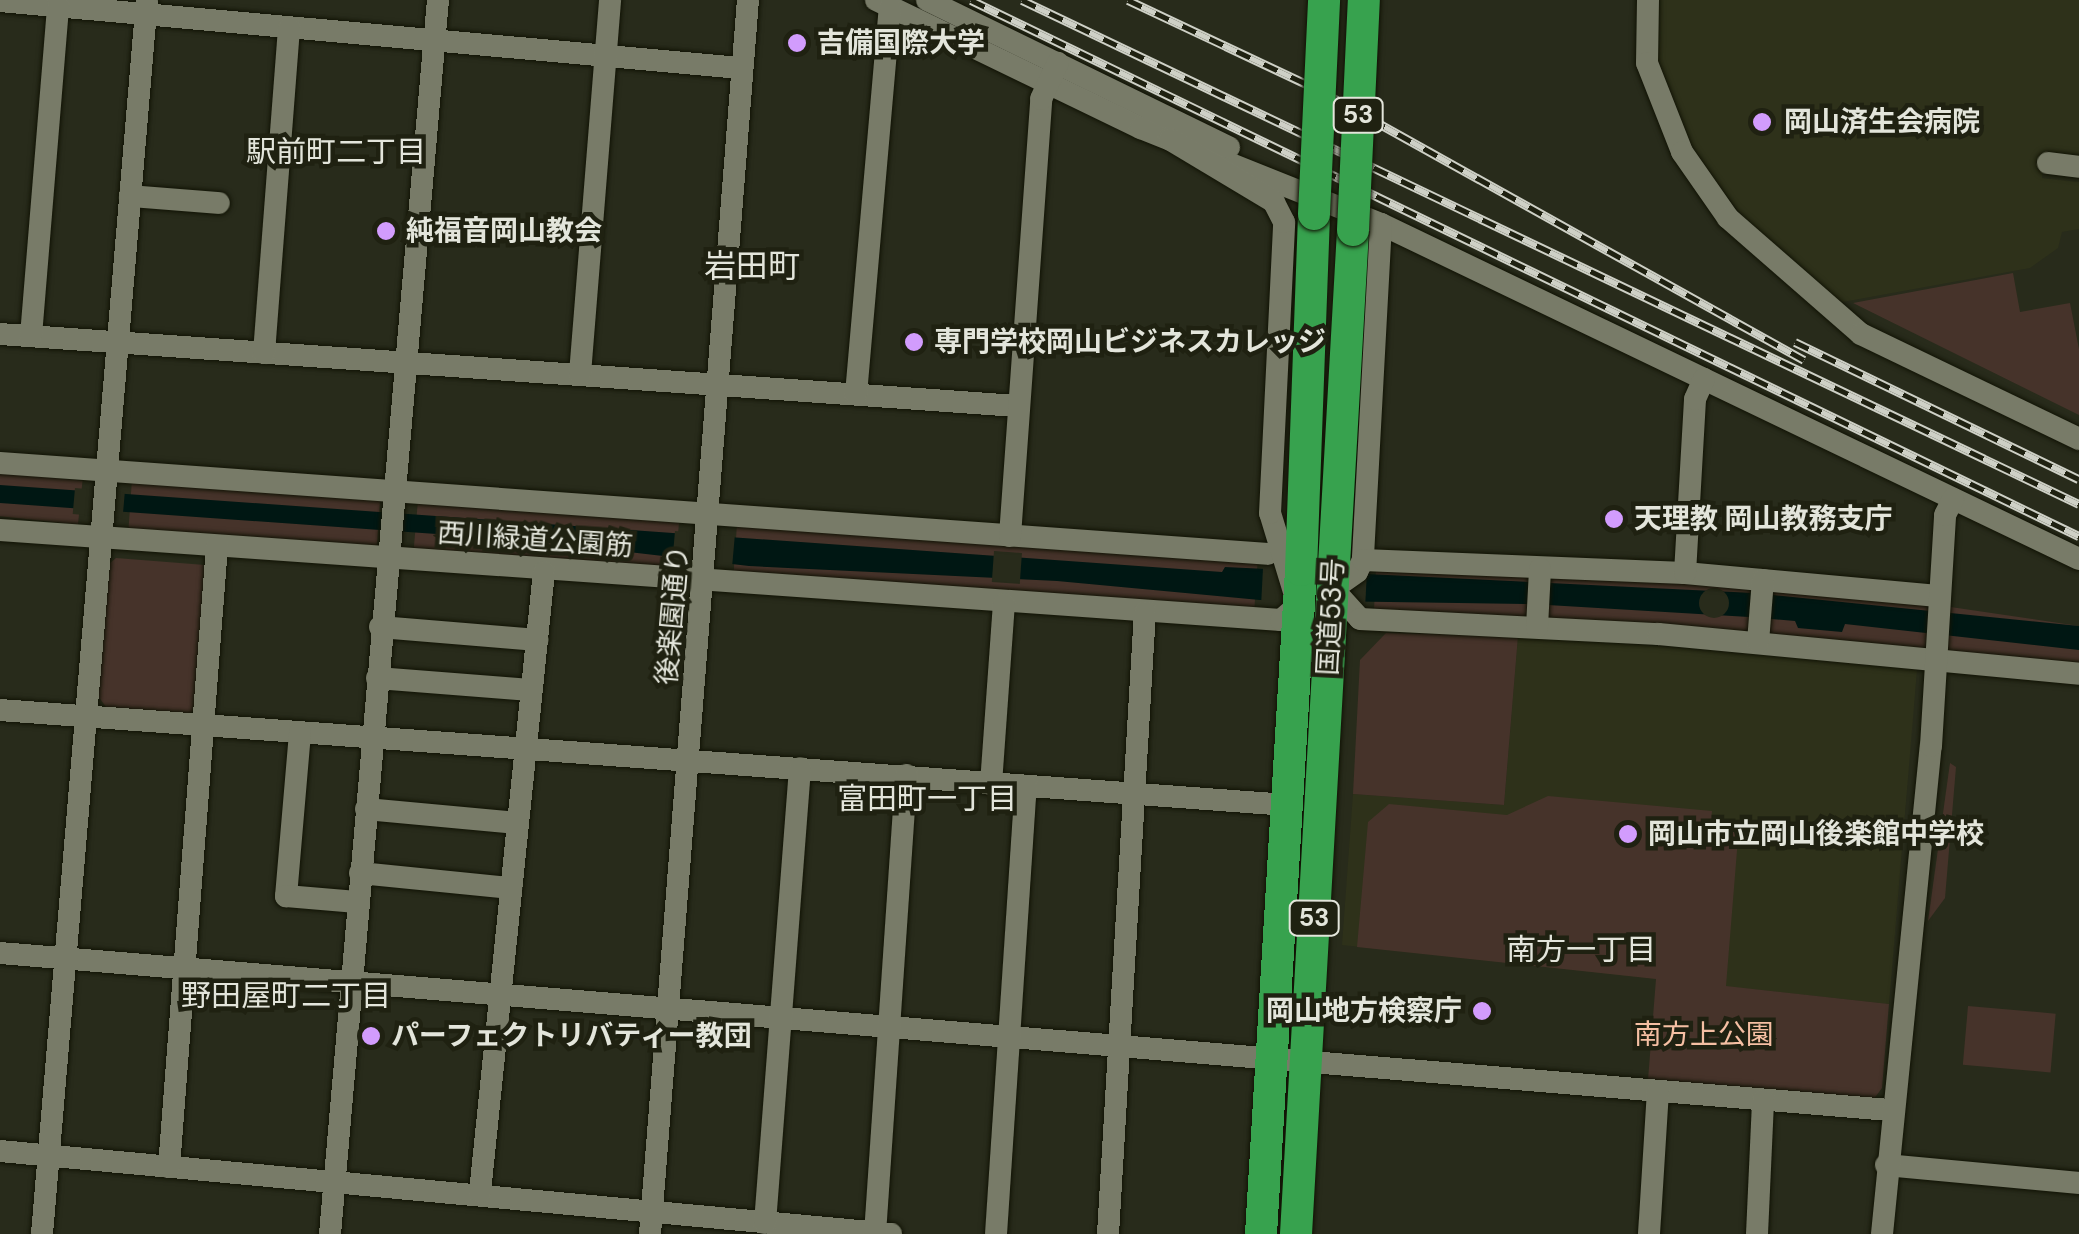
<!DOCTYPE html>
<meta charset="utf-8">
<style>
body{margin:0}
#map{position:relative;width:2079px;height:1234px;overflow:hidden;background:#282b1b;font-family:"DM Sans","Noto Sans JP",sans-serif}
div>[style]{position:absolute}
.built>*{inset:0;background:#2e311a}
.green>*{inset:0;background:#46332a;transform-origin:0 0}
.water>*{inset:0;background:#001713}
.pier>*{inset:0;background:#282b1b;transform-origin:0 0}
.round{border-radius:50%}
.roads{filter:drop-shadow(0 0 2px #111305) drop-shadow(0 0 2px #111305)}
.minor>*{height:22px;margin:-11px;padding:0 11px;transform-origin:11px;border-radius:11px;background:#787b68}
.highway>*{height:32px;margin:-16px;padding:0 16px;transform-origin:16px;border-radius:16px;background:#37a24e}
.rail>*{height:9px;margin-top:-4.5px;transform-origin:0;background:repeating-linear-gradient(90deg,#1f2111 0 15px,#ced0c6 0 30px);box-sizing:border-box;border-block:2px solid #ced0c6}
.bridges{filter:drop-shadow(0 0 2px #111305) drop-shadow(0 0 2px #111305)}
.highway-bridge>*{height:32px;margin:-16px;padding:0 16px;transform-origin:16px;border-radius:16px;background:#37a24e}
.dots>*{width:28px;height:28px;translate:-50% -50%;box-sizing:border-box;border:5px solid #1f2111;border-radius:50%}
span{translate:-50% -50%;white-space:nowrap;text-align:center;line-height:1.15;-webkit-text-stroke:9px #1f2111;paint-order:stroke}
.shield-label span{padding:2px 8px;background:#1f2111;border:2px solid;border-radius:8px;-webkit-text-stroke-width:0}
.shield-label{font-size:25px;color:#e3e5db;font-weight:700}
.poi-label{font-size:28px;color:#e3e5db;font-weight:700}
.left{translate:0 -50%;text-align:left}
.right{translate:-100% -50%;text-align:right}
.street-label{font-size:28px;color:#e3e5db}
.park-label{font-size:28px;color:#f5bfa3}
.neighbourhood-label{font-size:30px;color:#e3e5db}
.quarter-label{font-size:32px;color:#e3e5db}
</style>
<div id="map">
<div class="built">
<i style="clip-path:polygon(1658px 0,2079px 0,2079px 162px,2044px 158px,2042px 178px,2079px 182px,2079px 229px,2062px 232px,2058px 248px,2030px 268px,1837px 303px,1746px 221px,1692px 150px,1656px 55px)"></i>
<i style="clip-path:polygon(1518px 636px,1907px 664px,1917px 670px,1889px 1004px,1342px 945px,1353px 794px,1504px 805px)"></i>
</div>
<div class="green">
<i style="clip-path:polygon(2013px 273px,2020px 312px,2070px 303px,2079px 349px,2079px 415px,1853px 303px)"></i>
<i style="left:0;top:472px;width:83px;height:44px;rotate:6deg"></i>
<i style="left:132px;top:479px;width:249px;height:52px;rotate:4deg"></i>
<i style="left:418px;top:500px;width:262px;height:53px;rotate:5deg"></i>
<i style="left:737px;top:524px;width:522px;height:51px;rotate:4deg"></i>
<i style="clip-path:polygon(116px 558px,205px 565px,199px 705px,190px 714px,106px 707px,98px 696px,110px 563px)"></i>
<i style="clip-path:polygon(1376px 567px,1763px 586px,1937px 605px,2079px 626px,2079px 665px,1759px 633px,1374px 610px)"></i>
<i style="clip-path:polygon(1386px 633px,1518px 636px,1504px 805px,1353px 794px,1360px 660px)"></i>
<i style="clip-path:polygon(1950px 763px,1956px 767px,1945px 898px,1928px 921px)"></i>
<i style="clip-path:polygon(1548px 796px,1712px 811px,1711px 823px,1739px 826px,1726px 986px,1889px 1004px,1882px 1088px,1873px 1100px,1648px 1080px,1656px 979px,1357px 947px,1368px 822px,1389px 804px,1507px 815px)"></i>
<i style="left:1968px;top:1006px;width:88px;height:59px;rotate:5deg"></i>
</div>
<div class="water">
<i style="clip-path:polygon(0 485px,1222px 572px,1225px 567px,1754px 593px,2079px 626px,2079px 650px,1845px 624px,1842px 632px,1798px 628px,1795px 621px,1749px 617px,1531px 604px,1260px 600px,1057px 581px,749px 566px,534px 541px,0 503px)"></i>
</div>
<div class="pier">
<i style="left:75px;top:488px;width:50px;height:26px;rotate:5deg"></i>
<i style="left:675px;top:531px;width:60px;height:29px;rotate:5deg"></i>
<i style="left:994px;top:551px;width:28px;height:31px;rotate:4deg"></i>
<i style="left:1263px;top:568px;width:104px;height:34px;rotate:3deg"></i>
<i class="round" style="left:1699px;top:588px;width:30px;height:30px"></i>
</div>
<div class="roads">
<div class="minor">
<i style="left:876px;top:0;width:294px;rotate:25.8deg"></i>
<i style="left:1141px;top:128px;width:258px;rotate:21.8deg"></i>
<i style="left:1381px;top:224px;width:774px;rotate:25.64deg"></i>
<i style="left:927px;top:0;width:336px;rotate:26deg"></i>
<i style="left:1648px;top:0;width:63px;rotate:90.9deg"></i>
<i style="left:1647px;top:63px;width:96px;rotate:68.5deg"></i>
<i style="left:1682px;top:152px;width:80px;rotate:55.1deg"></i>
<i style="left:1728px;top:218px;width:176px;rotate:41.1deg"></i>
<i style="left:1861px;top:334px;width:242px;rotate:25.7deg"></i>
<i style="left:0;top:1px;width:744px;rotate:5.17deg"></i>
<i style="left:2048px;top:163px;width:31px;rotate:7deg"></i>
<i style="left:130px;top:196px;width:89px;rotate:4.5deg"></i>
<i style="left:1381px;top:224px;width:336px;rotate:93.1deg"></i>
<i style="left:1363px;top:560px;width:13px;rotate:117deg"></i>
<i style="left:1357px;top:572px;width:29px;rotate:145deg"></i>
<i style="left:1333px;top:589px;width:40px;rotate:48deg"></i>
<i style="left:1360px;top:619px;width:299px;rotate:2.9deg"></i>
<i style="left:1659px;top:634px;width:422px;rotate:5.4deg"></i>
<i style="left:0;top:334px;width:1021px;rotate:4.05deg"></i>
<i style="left:31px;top:336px;width:331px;rotate:-85.3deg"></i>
<i style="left:264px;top:353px;width:326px;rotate:-85.6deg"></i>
<i style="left:580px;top:374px;width:375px;rotate:-85.4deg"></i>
<i style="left:856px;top:394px;width:388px;rotate:-85deg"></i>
<i style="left:0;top:463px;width:1271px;rotate:4.1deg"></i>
<i style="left:0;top:530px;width:1284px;rotate:4.02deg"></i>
<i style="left:1281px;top:620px;width:23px;rotate:-41deg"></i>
<i style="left:1298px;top:605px;width:96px;rotate:-106.9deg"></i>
<i style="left:1270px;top:513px;width:291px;rotate:-87.2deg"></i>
<i style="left:1284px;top:222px;width:22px;rotate:-117deg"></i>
<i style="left:1274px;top:202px;width:122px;rotate:-149deg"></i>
<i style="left:1010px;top:536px;width:438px;rotate:-85.9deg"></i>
<i style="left:1041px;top:99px;width:40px;rotate:-65deg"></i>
<i style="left:1363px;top:560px;width:322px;rotate:2.3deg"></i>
<i style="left:1685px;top:573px;width:254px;rotate:5.2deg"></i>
<i style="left:1685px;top:573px;width:174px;rotate:-86.7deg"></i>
<i style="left:1695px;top:399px;width:22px;rotate:-66deg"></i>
<i style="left:380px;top:627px;width:158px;rotate:4.7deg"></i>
<i style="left:1537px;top:627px;width:58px;rotate:-87deg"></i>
<i style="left:1758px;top:642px;width:62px;rotate:-85.4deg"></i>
<i style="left:377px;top:678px;width:154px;rotate:4.5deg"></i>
<i style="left:0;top:710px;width:1290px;rotate:4.22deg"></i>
<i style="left:300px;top:733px;width:164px;rotate:94.9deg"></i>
<i style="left:286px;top:896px;width:71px;rotate:4.8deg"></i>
<i style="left:991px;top:784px;width:180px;rotate:-85.9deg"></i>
<i style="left:366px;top:809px;width:152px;rotate:5.3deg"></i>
<i style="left:360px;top:873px;width:152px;rotate:5.7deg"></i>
<i style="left:0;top:953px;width:1898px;rotate:4.75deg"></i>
<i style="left:0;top:1151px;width:895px;rotate:5.32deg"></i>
<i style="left:1886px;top:1165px;width:194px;rotate:5.3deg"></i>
<i style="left:169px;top:1167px;width:623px;rotate:-85.58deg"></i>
<i style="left:480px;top:1192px;width:623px;rotate:-84.11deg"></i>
<i style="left:765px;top:1223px;width:456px;rotate:-85.6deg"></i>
<i style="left:42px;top:1234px;width:1238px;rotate:-85.14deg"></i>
<i style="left:330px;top:1234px;width:1239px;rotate:-85deg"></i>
<i style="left:650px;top:1234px;width:1238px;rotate:-85.46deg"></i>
<i style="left:875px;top:1234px;width:460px;rotate:-86.1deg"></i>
<i style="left:996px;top:1234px;width:449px;rotate:-86.2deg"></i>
<i style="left:1108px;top:1234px;width:623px;rotate:-86.6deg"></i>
<i style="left:1649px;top:1234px;width:143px;rotate:-86.4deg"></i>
<i style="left:1757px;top:1234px;width:134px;rotate:-87.4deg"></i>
<i style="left:1882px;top:1234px;width:490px;rotate:-84.3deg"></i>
<i style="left:1931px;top:746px;width:231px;rotate:-86.5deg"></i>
<i style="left:1945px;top:515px;width:18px;rotate:-63deg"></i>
</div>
<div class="highway">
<i style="left:1261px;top:1234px;width:665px;rotate:-86.55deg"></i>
<i style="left:1301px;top:570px;width:356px;rotate:-87.9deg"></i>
<i style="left:1296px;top:1234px;width:1006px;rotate:-86.75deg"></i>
</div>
</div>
<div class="rail">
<i style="left:971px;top:0;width:1231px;rotate:25.82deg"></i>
<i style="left:1022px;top:0;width:1171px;rotate:25.49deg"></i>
<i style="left:1128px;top:0;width:211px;rotate:25.2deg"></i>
<i style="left:1319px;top:90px;width:555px;rotate:29.1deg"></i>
<i style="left:1795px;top:342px;width:315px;rotate:25.8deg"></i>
</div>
<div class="bridges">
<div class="highway-bridge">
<i style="left:1314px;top:214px;width:214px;rotate:-87.3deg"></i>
<i style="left:1353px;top:230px;width:230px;rotate:-87.3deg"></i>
</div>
</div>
<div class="dots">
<i style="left:797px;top:43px;background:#d29cfd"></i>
<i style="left:1762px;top:122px;background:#d29cfd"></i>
<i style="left:386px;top:231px;background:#d29cfd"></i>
<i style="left:914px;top:342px;background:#d29cfd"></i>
<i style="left:1614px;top:519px;background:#d29cfd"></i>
<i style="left:1628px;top:834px;background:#d29cfd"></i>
<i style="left:1482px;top:1011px;background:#d29cfd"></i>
<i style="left:371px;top:1036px;background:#d29cfd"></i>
</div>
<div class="shield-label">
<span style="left:1358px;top:115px">53</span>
<span style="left:1314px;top:918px">53</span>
</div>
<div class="poi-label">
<span class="left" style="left:817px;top:43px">吉備国際大学</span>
<span class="left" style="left:1784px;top:122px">岡山済生会病院</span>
<span class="left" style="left:406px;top:231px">純福音岡山教会</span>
<span class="left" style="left:934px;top:342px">専門学校岡山ビジネスカレッジ</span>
<span class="left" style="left:1634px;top:519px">天理教 岡山教務支庁</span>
<span class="left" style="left:1648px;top:834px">岡山市立岡山後楽館中学校</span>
<span class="right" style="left:1462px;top:1011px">岡山地方検察庁</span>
<span class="left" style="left:391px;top:1036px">パーフェクトリバティー教団</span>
</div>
<div class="street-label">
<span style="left:535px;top:540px;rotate:4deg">西川緑道公園筋</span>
<span style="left:673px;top:615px;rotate:-85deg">後楽園通り</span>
<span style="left:1331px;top:617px;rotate:-87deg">国道53号</span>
</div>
<div class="park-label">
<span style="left:1704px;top:1035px">南方上公園</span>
</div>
<div class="neighbourhood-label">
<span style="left:336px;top:152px">駅前町二丁目</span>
<span style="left:927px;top:799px">富田町一丁目</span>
<span style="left:1581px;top:950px">南方一丁目</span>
<span style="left:286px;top:996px">野田屋町二丁目</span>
</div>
<div class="quarter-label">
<span style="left:752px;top:266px">岩田町</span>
</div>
</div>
